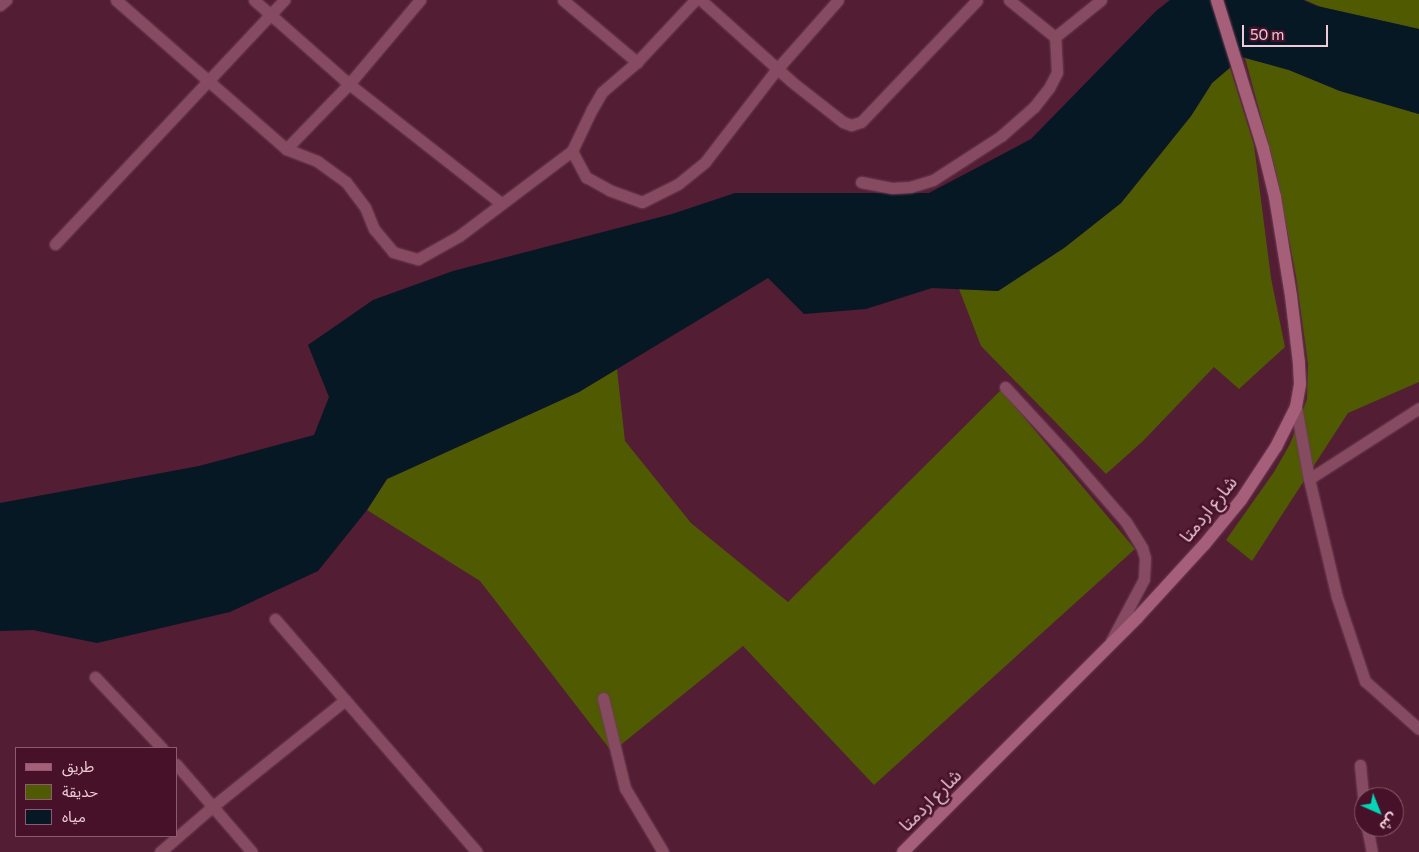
<!DOCTYPE html>
<meta charset="utf-8">
<style>
body{margin:0}
#map{position:relative;width:1419px;height:852px;overflow:hidden;background:#531d33;font-family:Commissioner,"Noto Sans Arabic",sans-serif}
div>[style]{position:absolute}
.green>*{inset:0;background:#505a01}
.water>*{inset:0;background:#061823}
.roads{filter:drop-shadow(0 0 1px #6d3e53) drop-shadow(0 0 1px #6d3e53)}
.minor>*{height:11px;margin:-5.5px;padding:0 5.5px;transform-origin:5.5px;border-radius:5.5px;background:#864b61}
.secondary>*{height:12px;margin:-6px;padding:0 6px;transform-origin:6px;border-radius:6px;background:#a65f79}
span{translate:-50% -50%;white-space:nowrap;text-align:center;line-height:1.15;-webkit-text-stroke:5px #471229;paint-order:stroke}
.street-label{font-size:18px;color:#eecbd6}
.legend{position:absolute;left:15px;top:747px;width:162px;height:90px;box-sizing:border-box;background:#471229;border:1px solid #8a5c6e;margin:0;padding:6px 9px;list-style:none;font-size:15px;color:#eecbd6}
.legend li{display:flex;align-items:center;gap:10px;height:25px}
.legend b{width:25px;border:1px solid #8a5c6e}
.north{position:absolute;left:1354px;top:787px;width:50px;height:50px;box-sizing:border-box;background:#471229;border:1px solid #8a5c6e;border-radius:50%;rotate:136deg;font-size:14px;font-weight:700;line-height:20px;text-align:center;color:#eecbd6}
.north::after{content:'';display:block;margin:auto;width:18px;height:22px;background:#04d5b6;clip-path:polygon(50% 0,100% 100%,50% 72%,0 100%)}
.scale{position:absolute;left:1242px;top:25px;width:86px;height:22px;box-sizing:border-box;border:2px solid #eecbd6;border-top:0;padding-left:6px;font-size:15px;line-height:18px;white-space:nowrap;color:#eecbd6;-webkit-text-stroke:4px #471229;paint-order:stroke}
</style>
<div id="map">
<div class="green">
<i style="clip-path:polygon(1305px 0,1419px 0,1419px 29px,1321px 7px)"></i>
<i style="clip-path:polygon(1245px 58px,1289px 70px,1340px 91px,1419px 114px,1419px 382px,1348px 413px,1252px 561px,1226px 540px,1274px 472px,1290px 444px,1307px 399px,1308px 364px,1296px 276px,1276px 172px)"></i>
<i style="clip-path:polygon(1230px 68px,1254px 145px,1271px 278px,1285px 347px,1239px 389px,1214px 367px,1143px 441px,1106px 474px,981px 346px,959px 289px,998px 291px,1064px 248px,1121px 203px,1191px 116px,1212px 83px)"></i>
<i style="clip-path:polygon(617px 369px,625px 441px,691px 523px,788px 602px,1001px 390px,1135px 549px,874px 785px,743px 646px,612px 752px,480px 581px,367px 510px,387px 479px,579px 392px)"></i>
</div>
<div class="water">
<i style="clip-path:polygon(1170px 0,1303px 0,1317px 6px,1419px 29px,1419px 114px,1340px 91px,1289px 70px,1242px 57px,1212px 83px,1191px 116px,1121px 203px,1064px 248px,998px 291px,932px 288px,866px 309px,804px 314px,768px 278px,579px 392px,387px 479px,367px 510px,318px 571px,230px 612px,97px 643px,33px 630px,0 631px,0 503px,199px 466px,314px 435px,329px 397px,308px 345px,373px 300px,453px 271px,672px 214px,735px 193px,929px 193px,1031px 139px,1156px 11px)"></i>
</div>
<div class="roads">
<div class="minor">
<i style="left:116px;top:0;width:226px;rotate:41.2deg"></i>
<i style="left:286px;top:149px;width:33px;rotate:21deg"></i>
<i style="left:317px;top:161px;width:36px;rotate:36deg"></i>
<i style="left:346px;top:182px;width:31px;rotate:53deg"></i>
<i style="left:365px;top:207px;width:24px;rotate:68deg"></i>
<i style="left:374px;top:229px;width:30px;rotate:50deg"></i>
<i style="left:393px;top:252px;width:26px;rotate:16deg"></i>
<i style="left:418px;top:259px;width:47px;rotate:-29.3deg"></i>
<i style="left:459px;top:236px;width:141px;rotate:-37deg"></i>
<i style="left:254px;top:0;width:127px;rotate:41.5deg"></i>
<i style="left:349px;top:84px;width:193px;rotate:38.1deg"></i>
<i style="left:563px;top:0;width:97px;rotate:40deg"></i>
<i style="left:695px;top:0;width:85px;rotate:133.1deg"></i>
<i style="left:637px;top:62px;width:46px;rotate:139.4deg"></i>
<i style="left:602px;top:92px;width:20px;rotate:120deg"></i>
<i style="left:592px;top:109px;width:47px;rotate:115.5deg"></i>
<i style="left:572px;top:151px;width:30px;rotate:62deg"></i>
<i style="left:586px;top:177px;width:26px;rotate:29deg"></i>
<i style="left:609px;top:190px;width:35px;rotate:20deg"></i>
<i style="left:642px;top:202px;width:40px;rotate:-26.6deg"></i>
<i style="left:678px;top:184px;width:35px;rotate:-39deg"></i>
<i style="left:705px;top:162px;width:118px;rotate:-52.3deg"></i>
<i style="left:777px;top:69px;width:92px;rotate:-48.5deg"></i>
<i style="left:701px;top:0;width:122px;rotate:42deg"></i>
<i style="left:792px;top:82px;width:65px;rotate:38.1deg"></i>
<i style="left:843px;top:122px;width:9px;rotate:21deg"></i>
<i style="left:851px;top:125px;width:10px;rotate:-17deg"></i>
<i style="left:861px;top:122px;width:168px;rotate:-46.4deg"></i>
<i style="left:1009px;top:0;width:59px;rotate:38.8deg"></i>
<i style="left:0;top:5px;width:8px;rotate:-40deg"></i>
<i style="left:286px;top:149px;width:91px;rotate:-45.9deg"></i>
<i style="left:349px;top:84px;width:110px;rotate:-49.8deg"></i>
<i style="left:861px;top:182px;width:32px;rotate:11deg"></i>
<i style="left:892px;top:188px;width:18px;rotate:-3deg"></i>
<i style="left:910px;top:187px;width:24px;rotate:-17deg"></i>
<i style="left:933px;top:180px;width:81px;rotate:-32.9deg"></i>
<i style="left:1001px;top:136px;width:44px;rotate:-41.3deg"></i>
<i style="left:1034px;top:107px;width:24px;rotate:-52deg"></i>
<i style="left:1049px;top:88px;width:18px;rotate:-63deg"></i>
<i style="left:1057px;top:72px;width:35px;rotate:-93deg"></i>
<i style="left:1055px;top:37px;width:59px;rotate:-38.8deg"></i>
<i style="left:55px;top:244px;width:335px;rotate:-46.8deg"></i>
<i style="left:1005px;top:387px;width:90px;rotate:47.3deg"></i>
<i style="left:1066px;top:453px;width:91px;rotate:49deg"></i>
<i style="left:1126px;top:522px;width:31px;rotate:58deg"></i>
<i style="left:1142px;top:548px;width:10px;rotate:73deg"></i>
<i style="left:1145px;top:558px;width:21px;rotate:93deg"></i>
<i style="left:1144px;top:579px;width:70px;rotate:118deg"></i>
<i style="left:1296px;top:407px;width:73px;rotate:79.8deg"></i>
<i style="left:1309px;top:479px;width:121px;rotate:76.7deg"></i>
<i style="left:1337px;top:597px;width:89px;rotate:71.6deg"></i>
<i style="left:1365px;top:681px;width:72px;rotate:41.6deg"></i>
<i style="left:1309px;top:479px;width:131px;rotate:-32.8deg"></i>
<i style="left:275px;top:619px;width:308px;rotate:49.1deg"></i>
<i style="left:95px;top:677px;width:98px;rotate:46.7deg"></i>
<i style="left:603px;top:698px;width:93px;rotate:76.3deg"></i>
<i style="left:625px;top:788px;width:74px;rotate:59.3deg"></i>
<i style="left:176px;top:764px;width:116px;rotate:49.2deg"></i>
<i style="left:1360px;top:765px;width:41px;rotate:84.4deg"></i>
<i style="left:1367px;top:827px;width:25px;rotate:79deg"></i>
<i style="left:160px;top:852px;width:69px;rotate:-40.9deg"></i>
<i style="left:212px;top:807px;width:171px;rotate:-38.8deg"></i>
</div>
<div class="secondary">
<i style="left:903px;top:852px;width:331px;rotate:-45deg"></i>
<i style="left:1137px;top:618px;width:99px;rotate:-47.5deg"></i>
<i style="left:1204px;top:545px;width:58px;rotate:-50.6deg"></i>
<i style="left:1241px;top:500px;width:64px;rotate:-56.6deg"></i>
<i style="left:1276px;top:447px;width:45px;rotate:-63.4deg"></i>
<i style="left:1296px;top:407px;width:23px;rotate:-80deg"></i>
<i style="left:1300px;top:384px;width:21px;rotate:-93deg"></i>
<i style="left:1299px;top:363px;width:67px;rotate:-96.8deg"></i>
<i style="left:1291px;top:296px;width:100px;rotate:-99.2deg"></i>
<i style="left:1275px;top:197px;width:50px;rotate:-103.8deg"></i>
<i style="left:1263px;top:148px;width:155px;rotate:-107.3deg"></i>
</div>
</div>
<div class="street-label">
<span style="left:1208px;top:509px;rotate:-51deg">شارع اردمتا</span>
<span style="left:930px;top:800px;rotate:-45deg">شارع اردمتا</span>
</div>
<ul class="legend">
<li><b style="height:6px;background:#a65f79"></b>طريق</li>
<li><b style="height:14px;background:#505a01"></b>حديقة</li>
<li><b style="height:14px;background:#061823"></b>مياه</li>
</ul>
<div class="north">ش</div>
<div class="scale">50 m</div>
</div>
